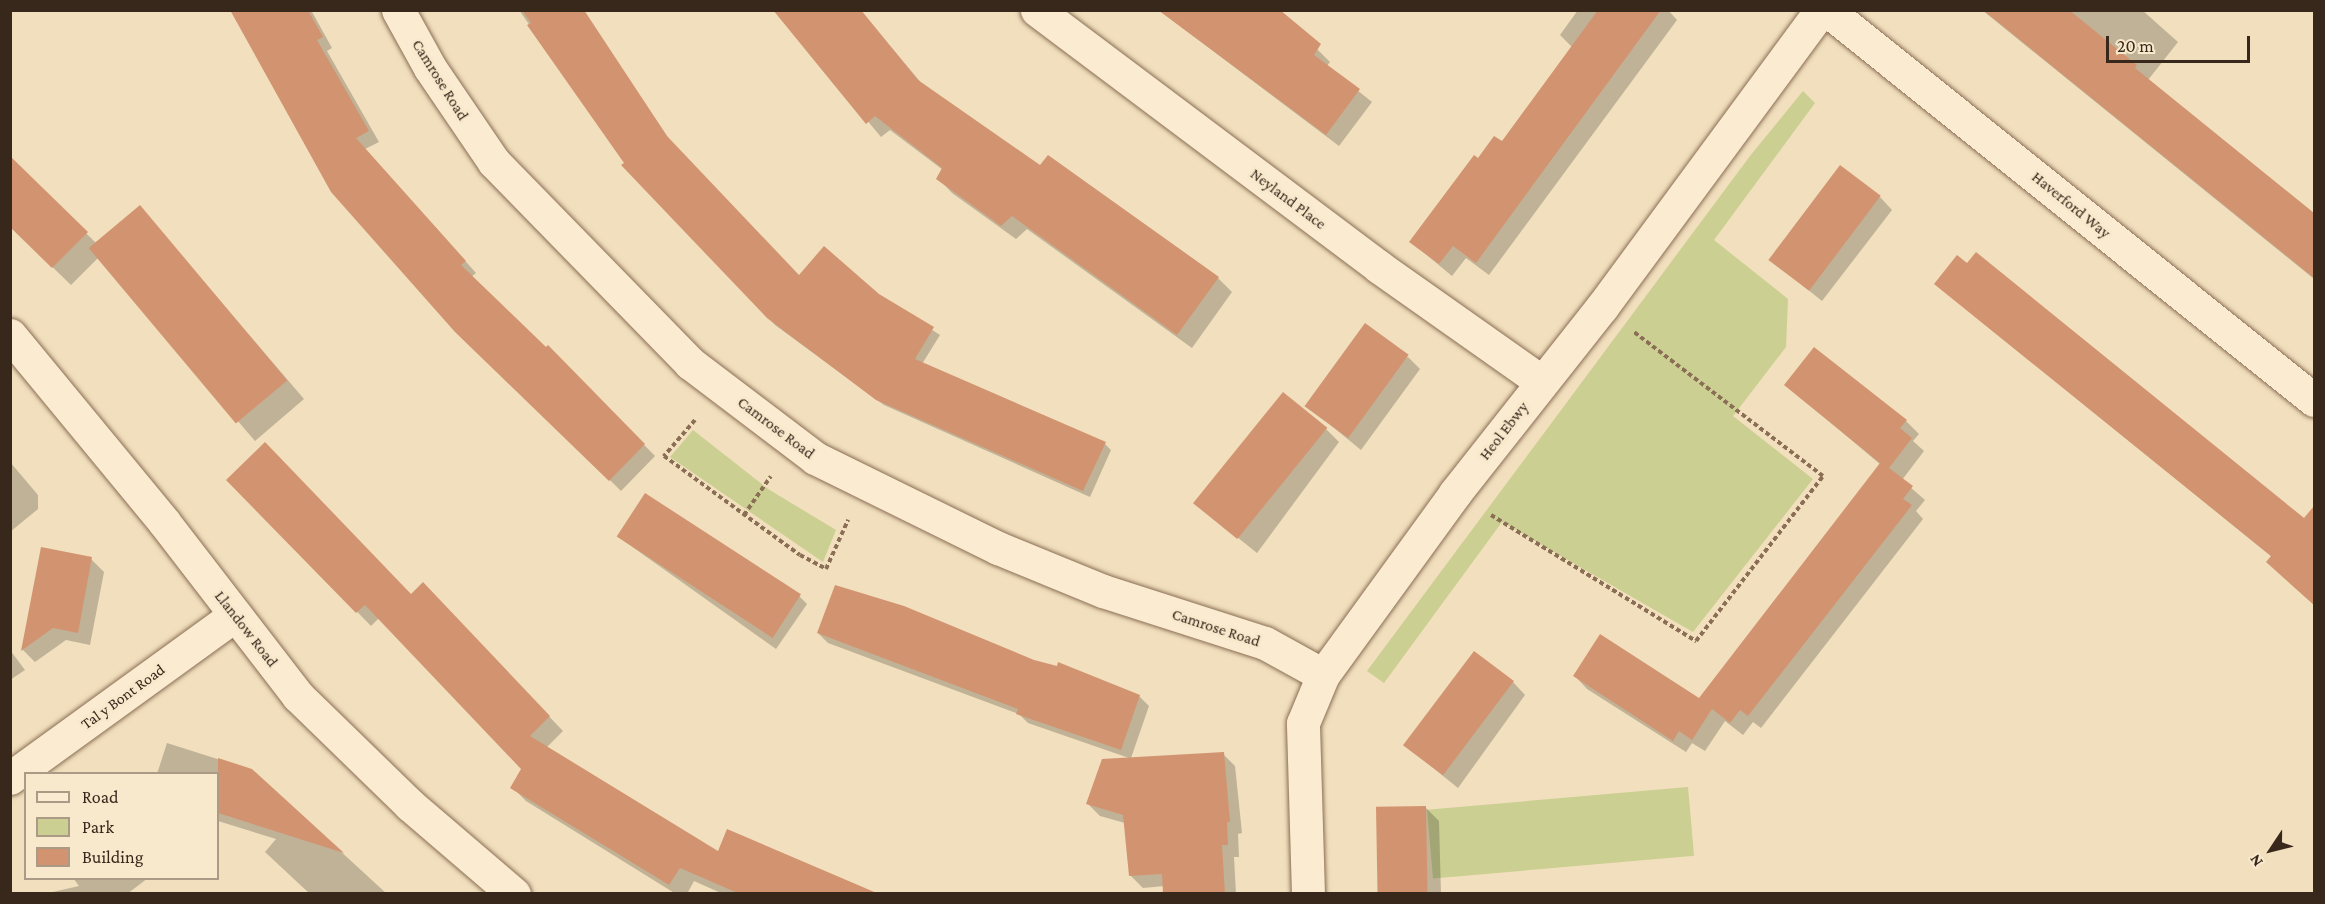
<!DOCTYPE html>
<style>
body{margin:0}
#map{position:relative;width:2325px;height:904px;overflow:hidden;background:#f1dfbd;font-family:"Crimson Pro",serif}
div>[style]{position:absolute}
.green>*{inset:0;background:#cbcf91;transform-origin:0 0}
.shadow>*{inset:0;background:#0003}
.building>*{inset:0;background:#d29470;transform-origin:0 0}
.path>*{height:4px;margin-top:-2px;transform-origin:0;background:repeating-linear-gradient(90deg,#8a6e55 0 4.5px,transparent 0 7.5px)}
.roads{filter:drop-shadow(0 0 2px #8a6e55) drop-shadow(0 0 2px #8a6e55)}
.street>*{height:33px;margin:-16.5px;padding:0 16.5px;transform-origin:16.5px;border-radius:16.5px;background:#fbecd1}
span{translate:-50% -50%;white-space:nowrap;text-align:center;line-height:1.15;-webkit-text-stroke:6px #f8e9cd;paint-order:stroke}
.street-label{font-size:16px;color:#38271b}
.frame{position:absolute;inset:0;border:12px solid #38271b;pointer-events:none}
.legend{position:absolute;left:24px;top:772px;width:195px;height:108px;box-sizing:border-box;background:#f8e9cd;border:2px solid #ab9b86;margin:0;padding:8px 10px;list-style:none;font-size:18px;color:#38271b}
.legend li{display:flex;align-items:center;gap:12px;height:30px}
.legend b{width:30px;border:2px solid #ab9b86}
.north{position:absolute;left:2241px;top:820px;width:60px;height:60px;-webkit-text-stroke:4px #f8e9cd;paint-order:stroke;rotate:235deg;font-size:16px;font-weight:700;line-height:24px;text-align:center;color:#38271b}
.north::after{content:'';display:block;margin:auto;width:21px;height:27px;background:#38271b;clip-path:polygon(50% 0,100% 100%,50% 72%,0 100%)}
.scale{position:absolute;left:2106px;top:36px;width:144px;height:27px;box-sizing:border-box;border:3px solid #38271b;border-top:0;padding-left:8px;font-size:18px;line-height:21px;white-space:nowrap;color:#38271b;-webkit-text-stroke:4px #f8e9cd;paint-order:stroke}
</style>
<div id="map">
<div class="green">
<i style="clip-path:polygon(1803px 91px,1815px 103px,1714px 240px,1788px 299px,1786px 347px,1733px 416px,1813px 479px,1693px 632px,1502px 522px,1384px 683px,1367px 671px,1750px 156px)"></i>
<i style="clip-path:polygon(693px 430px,768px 489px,836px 530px,823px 562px,670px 457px)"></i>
<i style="left:1688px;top:787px;width:69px;height:262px;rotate:85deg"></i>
</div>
<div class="shadow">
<i style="clip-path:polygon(232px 10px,311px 10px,332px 48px,327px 51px,379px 142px,365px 149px,476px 273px,471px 277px,546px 349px,548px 347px,655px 456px,621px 491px,423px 295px)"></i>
<i style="clip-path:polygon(519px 10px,582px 10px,673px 145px,799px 277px,878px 295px,940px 335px,922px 364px,1105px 444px,1111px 450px,1090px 497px,884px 405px,775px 325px,623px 165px,626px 163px)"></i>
<i style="clip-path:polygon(775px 10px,860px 10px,923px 85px,1041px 167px,1218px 278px,1232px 292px,1192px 348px,1027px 229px,1016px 239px,952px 193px,938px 178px,943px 170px,890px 130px,881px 137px)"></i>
<i style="clip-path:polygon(1578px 10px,1668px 10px,1677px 20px,1489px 275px,1466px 258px,1452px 276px,1411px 242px,1478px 160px,1502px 143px,1573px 48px,1560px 35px)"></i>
<i style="clip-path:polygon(1982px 10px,2142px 10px,2178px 42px,2148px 80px,2314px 216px,2314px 279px)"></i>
<i style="clip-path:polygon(1160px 11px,1317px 49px,1330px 62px,1327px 66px,1372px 102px,1339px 146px)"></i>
<i style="clip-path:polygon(10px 158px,97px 244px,140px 207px,304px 399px,255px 441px,98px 258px,71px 285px,10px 226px)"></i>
<i style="clip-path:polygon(1880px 197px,1892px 210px,1822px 301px,1771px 260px)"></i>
<i style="clip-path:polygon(1976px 254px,2314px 528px,2314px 605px,2280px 574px,2272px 557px,1936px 284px,1967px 265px)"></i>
<i style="clip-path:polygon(1408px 357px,1420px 369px,1361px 450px,1306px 405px)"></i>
<i style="clip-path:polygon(1786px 385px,1906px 421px,1919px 434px,1913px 441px,1924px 451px,1902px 480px,1925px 500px,1916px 511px,1923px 519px,1761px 728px,1753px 722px,1743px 735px,1725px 721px,1705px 751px,1692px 743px,1686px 752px,1587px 689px,1575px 676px,1699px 700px,1881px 465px)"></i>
<i style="clip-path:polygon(1326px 429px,1339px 442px,1257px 553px,1202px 509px)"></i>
<i style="clip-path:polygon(10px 462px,38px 495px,38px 509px,10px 532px)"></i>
<i style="clip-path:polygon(229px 480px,412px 596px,437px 599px,563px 731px,546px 748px,719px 853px,877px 894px,723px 894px,694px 881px,687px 894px,676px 894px,526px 801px,512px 787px,523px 769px,379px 618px,371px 626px)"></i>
<i style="clip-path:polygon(617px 536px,799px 596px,807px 604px,776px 649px)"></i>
<i style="clip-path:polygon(42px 549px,91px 559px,104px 572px,90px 645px,66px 640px,35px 662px,23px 650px)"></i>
<i style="clip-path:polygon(818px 633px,1034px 662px,1139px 696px,1149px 706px,1131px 758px,1223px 754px,1235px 766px,1242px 833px,1238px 834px,1239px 857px,1234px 857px,1236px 894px,1165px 894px,1164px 886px,1143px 888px,1131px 876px,1125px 823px,1100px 816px,1088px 804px,1129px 758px,1028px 723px,1019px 714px,828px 643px)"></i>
<i style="clip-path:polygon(10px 650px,25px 670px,10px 680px)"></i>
<i style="clip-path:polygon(1513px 682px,1525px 695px,1458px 788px,1406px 746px)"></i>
<i style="clip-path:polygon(167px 743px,252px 770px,387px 894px,310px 894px,265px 852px,276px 839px,218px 821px,218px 774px,157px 774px)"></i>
<i style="clip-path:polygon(1426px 808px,1439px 821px,1441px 894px,1381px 894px)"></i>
<i style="clip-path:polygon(73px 878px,148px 878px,127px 894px,44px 894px,79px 886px)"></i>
</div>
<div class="building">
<i style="clip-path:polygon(230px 10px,308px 10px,323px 37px,317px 40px,369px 131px,356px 138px,466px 261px,461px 265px,546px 347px,548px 345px,645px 444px,609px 481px,455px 332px,331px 192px)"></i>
<i style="clip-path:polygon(522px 10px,584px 10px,667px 136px,799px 275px,824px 246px,879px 294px,934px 327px,915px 359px,1106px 442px,1083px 491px,876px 400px,767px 318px,621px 165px,624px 163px,527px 25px,531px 23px)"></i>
<i style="clip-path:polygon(773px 10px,861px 10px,918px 80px,1040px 165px,1048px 155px,1219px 277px,1177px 335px,1012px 216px,1001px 226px,936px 179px,942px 168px,875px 116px,866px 124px)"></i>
<i style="clip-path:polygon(1158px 10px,1280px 10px,1321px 44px,1314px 55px,1360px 89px,1326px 135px)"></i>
<i style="clip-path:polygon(1598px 10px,1661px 10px,1476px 263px,1453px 246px,1439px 264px,1409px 242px,1474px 155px,1478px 158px,1494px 136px,1502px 141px)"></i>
<i style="clip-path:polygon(1983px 10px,2069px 10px,2137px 65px,2135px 68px,2314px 213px,2314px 278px)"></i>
<i style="clip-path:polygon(10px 156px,88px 232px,52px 268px,10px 227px)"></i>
<i style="left:1840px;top:165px;width:51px;height:119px;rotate:37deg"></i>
<i style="left:140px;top:205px;width:229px;height:67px;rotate:50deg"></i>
<i style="clip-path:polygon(1976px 252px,2304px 518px,2314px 506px,2314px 605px,2266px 562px,2271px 556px,1934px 284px,1957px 255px,1967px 263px)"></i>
<i style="left:1365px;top:323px;width:54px;height:103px;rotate:36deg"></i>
<i style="clip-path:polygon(1814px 347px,1907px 420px,1900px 428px,1912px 438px,1889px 468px,1913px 486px,1903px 499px,1912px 505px,1748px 716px,1740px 710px,1730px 723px,1712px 709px,1692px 740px,1679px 731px,1673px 741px,1573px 676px,1600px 634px,1699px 698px,1880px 463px,1784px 385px)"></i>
<i style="left:1283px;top:392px;width:57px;height:143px;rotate:39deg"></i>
<i style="clip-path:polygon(265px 442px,411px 594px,423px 582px,550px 716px,530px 736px,718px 851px,727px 829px,879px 894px,740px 894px,680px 868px,669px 885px,510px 788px,521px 769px,365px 605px,356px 613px,226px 480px)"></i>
<i style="left:645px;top:493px;width:186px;height:52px;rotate:33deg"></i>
<i style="clip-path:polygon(41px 547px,92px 557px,78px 633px,53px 628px,21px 651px)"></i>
<i style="clip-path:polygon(835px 585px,904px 606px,1034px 660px,1057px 666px,1058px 662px,1140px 695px,1121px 750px,1016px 714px,1018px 709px,817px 633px)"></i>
<i style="left:1474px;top:651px;width:50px;height:118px;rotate:37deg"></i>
<i style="clip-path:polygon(1224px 752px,1230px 822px,1227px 822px,1228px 845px,1222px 845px,1225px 894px,1163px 894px,1162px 874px,1129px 876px,1123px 815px,1086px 804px,1102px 759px)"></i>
<i style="clip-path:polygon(218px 758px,252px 769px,344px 853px,218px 813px)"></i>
<i style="left:1426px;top:806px;width:88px;height:50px;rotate:89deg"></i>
</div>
<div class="path">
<i style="left:695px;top:420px;width:48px;rotate:130.7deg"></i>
<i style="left:664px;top:456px;width:168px;rotate:36.1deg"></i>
<i style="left:800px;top:555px;width:30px;rotate:28deg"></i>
<i style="left:826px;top:569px;width:54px;rotate:-65.8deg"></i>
<i style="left:744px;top:515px;width:47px;rotate:-55.3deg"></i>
<i style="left:1491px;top:515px;width:241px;rotate:31.6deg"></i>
<i style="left:1696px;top:641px;width:208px;rotate:-52.4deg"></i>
<i style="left:1823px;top:476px;width:238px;rotate:-142.7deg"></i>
</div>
<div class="roads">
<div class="street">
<i style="left:398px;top:10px;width:66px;rotate:61.1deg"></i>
<i style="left:430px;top:68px;width:114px;rotate:55.8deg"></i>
<i style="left:494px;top:162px;width:281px;rotate:45.7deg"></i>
<i style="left:690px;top:363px;width:157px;rotate:37.2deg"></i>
<i style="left:815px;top:458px;width:204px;rotate:26.2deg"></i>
<i style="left:998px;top:548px;width:113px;rotate:22.3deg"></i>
<i style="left:1103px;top:591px;width:170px;rotate:17.8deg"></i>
<i style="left:1265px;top:643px;width:66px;rotate:28.9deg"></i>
<i style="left:1037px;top:10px;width:428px;rotate:36.9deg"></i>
<i style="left:1379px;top:267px;width:199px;rotate:35.2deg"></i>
<i style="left:1827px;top:10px;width:624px;rotate:38.69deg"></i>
<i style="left:10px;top:335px;width:242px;rotate:50.5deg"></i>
<i style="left:164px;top:522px;width:220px;rotate:52.4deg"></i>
<i style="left:298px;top:696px;width:156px;rotate:44.2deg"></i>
<i style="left:410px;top:805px;width:137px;rotate:40.6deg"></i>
<i style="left:10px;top:778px;width:278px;rotate:-35.9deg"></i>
<i style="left:1308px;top:894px;width:171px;rotate:-91.7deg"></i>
<i style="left:1303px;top:723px;width:52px;rotate:-67.4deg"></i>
<i style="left:1323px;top:675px;width:225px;rotate:-54deg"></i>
<i style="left:1455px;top:493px;width:237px;rotate:-51.7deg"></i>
<i style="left:1602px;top:307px;width:369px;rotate:-53.6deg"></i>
</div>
</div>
<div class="street-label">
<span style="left:440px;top:80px;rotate:58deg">Camrose Road</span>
<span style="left:1288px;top:199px;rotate:37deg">Neyland Place</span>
<span style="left:2071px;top:205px;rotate:39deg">Haverford Way</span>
<span style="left:776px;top:428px;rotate:37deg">Camrose Road</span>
<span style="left:1504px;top:431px;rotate:-52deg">Heol Ebwy</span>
<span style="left:1216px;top:628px;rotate:18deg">Camrose Road</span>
<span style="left:246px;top:629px;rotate:52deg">Llandow Road</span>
<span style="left:123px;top:697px;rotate:-36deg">Tal y Bont Road</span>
</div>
<div class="frame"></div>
<ul class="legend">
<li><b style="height:8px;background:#fbecd1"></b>Road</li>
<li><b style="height:16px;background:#cbcf91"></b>Park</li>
<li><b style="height:16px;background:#d29470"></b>Building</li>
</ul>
<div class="north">N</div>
<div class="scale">20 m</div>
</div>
